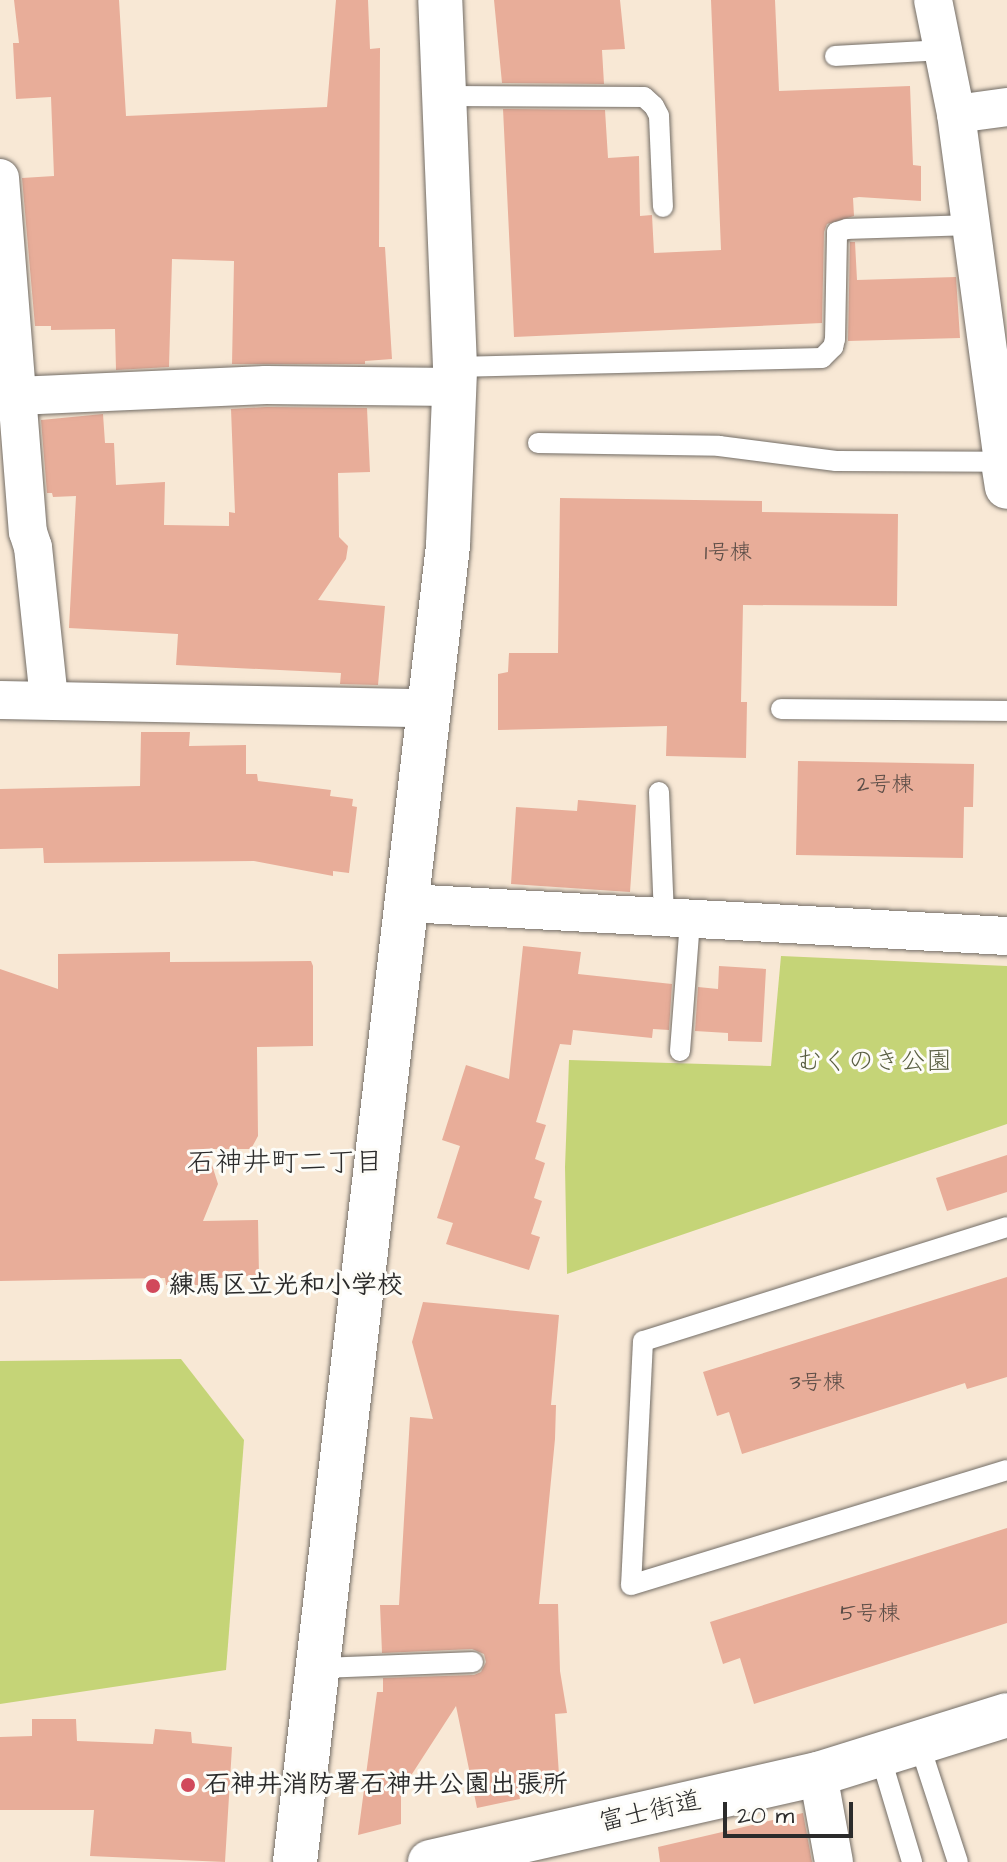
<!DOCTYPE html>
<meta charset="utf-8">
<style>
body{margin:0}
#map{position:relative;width:1007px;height:1862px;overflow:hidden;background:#f8e8d5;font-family:"Architects Daughter","Klee One",sans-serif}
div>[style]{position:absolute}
.green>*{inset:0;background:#c5d477}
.building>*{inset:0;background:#e8ad99}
.roads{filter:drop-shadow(0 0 2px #736d66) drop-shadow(0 0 2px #736d66)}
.lane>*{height:20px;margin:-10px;padding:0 10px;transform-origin:10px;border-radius:10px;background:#fff}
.street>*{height:38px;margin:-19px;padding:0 19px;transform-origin:19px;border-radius:19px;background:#fff}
.secondary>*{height:44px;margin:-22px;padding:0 22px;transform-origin:22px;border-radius:22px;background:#fff}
.primary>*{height:44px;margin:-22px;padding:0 22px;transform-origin:22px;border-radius:22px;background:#fff}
.dots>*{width:22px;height:22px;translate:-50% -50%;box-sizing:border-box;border:4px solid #fdfcf7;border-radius:50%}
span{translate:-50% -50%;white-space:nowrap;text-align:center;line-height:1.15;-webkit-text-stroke:6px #fdfcf7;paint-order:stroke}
.number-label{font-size:22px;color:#5a4c46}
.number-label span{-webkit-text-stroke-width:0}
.park-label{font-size:26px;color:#595e42}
.poi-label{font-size:26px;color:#2b2b2b;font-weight:700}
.left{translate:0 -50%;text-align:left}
.street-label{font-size:26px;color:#2b2b2b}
.neighbourhood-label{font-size:28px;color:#2b2b2b}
.scale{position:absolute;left:723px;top:1802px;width:130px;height:36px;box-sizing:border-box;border:4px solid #2b2b2b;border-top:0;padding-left:10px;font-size:24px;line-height:28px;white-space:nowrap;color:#2b2b2b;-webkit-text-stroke:6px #fdfcf7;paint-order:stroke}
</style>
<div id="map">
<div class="green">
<i style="clip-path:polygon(781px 956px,1007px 966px,1007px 1124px,567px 1274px,565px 1167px,569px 1060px,771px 1066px)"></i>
<i style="clip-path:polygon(181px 1359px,244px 1440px,226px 1670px,0 1704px,0 1361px)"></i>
</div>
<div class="building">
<i style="clip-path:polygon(14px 0,119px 0,126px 116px,327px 107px,336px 0,368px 0,370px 49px,380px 48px,379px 247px,385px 247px,392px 359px,365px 361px,365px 364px,232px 364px,234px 261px,172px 259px,169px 367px,116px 370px,115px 329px,51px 330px,51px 326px,35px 326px,22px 178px,54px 176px,51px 97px,16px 99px,13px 43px,19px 43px)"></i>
<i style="clip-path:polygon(494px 0,620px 0,625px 49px,602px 50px,604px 84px,502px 83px)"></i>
<i style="clip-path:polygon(711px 0,775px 0,779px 91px,910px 86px,913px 165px,921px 166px,921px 201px,859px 197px,853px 198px,854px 216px,827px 224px,824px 232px,822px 323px,514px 337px,503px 109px,605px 110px,608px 158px,639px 156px,640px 216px,652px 215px,654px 253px,721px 250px)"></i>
<i style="clip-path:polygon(850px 242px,855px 242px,857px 280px,956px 277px,960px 338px,848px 341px)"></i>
<i style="clip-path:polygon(266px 407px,367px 408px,370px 472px,338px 473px,339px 537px,348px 546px,346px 559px,318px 600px,385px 606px,378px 685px,340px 684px,341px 673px,176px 665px,178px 634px,69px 628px,76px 496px,53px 497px,52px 493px,47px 493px,41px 420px,103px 414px,105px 443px,114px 443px,116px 485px,165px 482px,164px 525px,229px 526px,229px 512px,235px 513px,231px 409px)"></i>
<i style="clip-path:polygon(560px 498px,762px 501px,762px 512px,898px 514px,897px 606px,743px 605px,741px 702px,747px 702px,746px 758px,666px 756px,667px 726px,498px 730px,498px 674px,508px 672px,509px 653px,558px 653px)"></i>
<i style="clip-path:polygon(141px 732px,190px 732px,189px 746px,246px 745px,246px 774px,257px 774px,258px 781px,331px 790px,330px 796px,353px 799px,352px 806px,357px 807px,349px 873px,333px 871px,333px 876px,254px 861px,44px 863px,43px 848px,0 849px,0 789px,140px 786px)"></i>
<i style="clip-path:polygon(798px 761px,974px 764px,973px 807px,964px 807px,963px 858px,796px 855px)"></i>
<i style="clip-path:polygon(578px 800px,636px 805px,630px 892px,511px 884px,516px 807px,577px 811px)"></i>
<i style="clip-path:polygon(523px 946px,581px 952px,578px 974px,672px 984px,669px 1030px,653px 1029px,652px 1038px,573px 1030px,571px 1045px,560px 1044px,536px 1122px,546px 1125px,535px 1159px,545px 1163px,534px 1198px,542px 1201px,531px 1234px,540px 1237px,529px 1270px,446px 1244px,453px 1223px,437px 1218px,460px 1146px,442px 1140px,466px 1065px,509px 1079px)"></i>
<i style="clip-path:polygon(170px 952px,170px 962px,311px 961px,313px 966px,313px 1046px,257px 1047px,258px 1136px,251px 1149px,207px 1149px,218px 1184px,203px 1221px,258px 1220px,259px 1275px,207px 1279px,207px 1285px,166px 1285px,165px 1278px,0 1281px,0 969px,58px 989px,58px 954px)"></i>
<i style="clip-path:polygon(719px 966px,766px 969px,762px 1042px,728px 1041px,728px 1033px,695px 1031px,698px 987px,718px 989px)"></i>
<i style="clip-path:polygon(1007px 1155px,1007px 1192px,947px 1211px,936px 1178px)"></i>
<i style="clip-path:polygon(1007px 1277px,1007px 1377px,967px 1389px,965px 1383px,742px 1454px,729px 1412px,717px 1416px,703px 1372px)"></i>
<i style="clip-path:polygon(423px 1302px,559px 1315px,551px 1405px,556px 1405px,555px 1439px,539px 1604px,558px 1604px,560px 1671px,567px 1713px,555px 1714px,560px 1790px,519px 1794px,520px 1799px,477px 1808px,456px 1706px,401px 1791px,401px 1824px,358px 1835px,377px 1692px,383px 1692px,383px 1678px,474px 1675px,481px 1672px,486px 1662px,484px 1654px,472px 1649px,382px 1653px,380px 1605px,399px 1605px,410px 1417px,433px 1419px,412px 1342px)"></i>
<i style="clip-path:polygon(1007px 1528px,1007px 1623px,754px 1704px,740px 1658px,723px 1664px,710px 1622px)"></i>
<i style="clip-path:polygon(32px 1719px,76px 1719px,77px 1741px,153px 1744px,155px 1729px,191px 1732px,192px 1743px,232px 1747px,225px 1862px,90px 1856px,94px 1810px,0 1810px,0 1737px,32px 1736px)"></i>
<i style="clip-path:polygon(803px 1813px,812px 1862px,660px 1862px,658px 1847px)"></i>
</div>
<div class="roads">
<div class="lane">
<i style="left:835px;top:56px;width:108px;rotate:-3.2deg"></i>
<i style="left:444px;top:96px;width:200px;rotate:0.3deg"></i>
<i style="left:644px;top:97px;width:13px;rotate:42deg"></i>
<i style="left:654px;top:106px;width:11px;rotate:63deg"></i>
<i style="left:659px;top:116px;width:91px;rotate:87.5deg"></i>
<i style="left:455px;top:367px;width:367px;rotate:-1.4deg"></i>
<i style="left:822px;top:358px;width:16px;rotate:-45deg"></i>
<i style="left:833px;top:347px;width:8px;rotate:-76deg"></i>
<i style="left:835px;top:339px;width:107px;rotate:-88.9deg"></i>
<i style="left:837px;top:232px;width:10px;rotate:-17deg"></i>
<i style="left:847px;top:229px;width:124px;rotate:-1.8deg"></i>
<i style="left:538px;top:443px;width:181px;rotate:0.9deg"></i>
<i style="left:719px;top:446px;width:118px;rotate:7.3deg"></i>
<i style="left:836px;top:461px;width:167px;rotate:0.3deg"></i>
<i style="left:781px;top:709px;width:226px;rotate:0.5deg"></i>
<i style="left:659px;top:792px;width:126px;rotate:87.7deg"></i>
<i style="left:680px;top:1051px;width:131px;rotate:-85.6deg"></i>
<i style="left:1007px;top:1227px;width:381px;rotate:162.6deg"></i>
<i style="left:643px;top:1341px;width:244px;rotate:92.8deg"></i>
<i style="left:631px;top:1585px;width:393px;rotate:-17deg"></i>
<i style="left:318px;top:1668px;width:155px;rotate:-2.2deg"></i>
<i style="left:919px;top:1743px;width:125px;rotate:71.9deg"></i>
<i style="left:880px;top:1755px;width:112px;rotate:73.3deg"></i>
</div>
<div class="street">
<i style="left:933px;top:0;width:116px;rotate:78.6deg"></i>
<i style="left:956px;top:114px;width:351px;rotate:82.3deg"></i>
<i style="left:956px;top:114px;width:51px;rotate:-7.8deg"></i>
<i style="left:0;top:178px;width:355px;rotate:85.5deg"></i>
<i style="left:28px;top:532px;width:16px;rotate:72deg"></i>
<i style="left:33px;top:547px;width:154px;rotate:84deg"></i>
<i style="left:16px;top:396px;width:250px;rotate:-2.5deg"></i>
<i style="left:266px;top:385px;width:188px;rotate:0.6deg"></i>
<i style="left:0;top:700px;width:431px;rotate:1.1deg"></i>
<i style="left:407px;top:903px;width:601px;rotate:3.15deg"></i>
<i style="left:818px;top:1774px;width:89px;rotate:79.7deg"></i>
</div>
<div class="secondary">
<i style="left:1003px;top:462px;width:25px;rotate:81deg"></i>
<i style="left:295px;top:1862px;width:1326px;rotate:-83.37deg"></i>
<i style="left:448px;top:545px;width:178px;rotate:-87.7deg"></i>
<i style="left:455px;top:367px;width:367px;rotate:-92.3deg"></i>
</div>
<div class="primary">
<i style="left:430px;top:1862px;width:398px;rotate:-12.8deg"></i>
<i style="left:818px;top:1774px;width:198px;rotate:-17.3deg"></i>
</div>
</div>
<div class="dots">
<i style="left:153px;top:1286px;background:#d1495b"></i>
<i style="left:188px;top:1785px;background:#d1495b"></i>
</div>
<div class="number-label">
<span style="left:728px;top:553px">1号棟</span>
<span style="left:885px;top:785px">2号棟</span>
<span style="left:817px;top:1383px">3号棟</span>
<span style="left:870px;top:1614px">5号棟</span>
</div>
<div class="park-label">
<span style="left:874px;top:1062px">むくのき公園</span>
</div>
<div class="poi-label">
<span class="left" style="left:169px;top:1286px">練馬区立光和小学校</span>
<span class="left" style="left:204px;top:1785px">石神井消防署石神井公園出張所</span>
</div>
<div class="street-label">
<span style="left:650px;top:1812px;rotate:-13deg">富士街道</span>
</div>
<div class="neighbourhood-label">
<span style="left:285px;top:1163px">石神井町二丁目</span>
</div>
<div class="scale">20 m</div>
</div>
